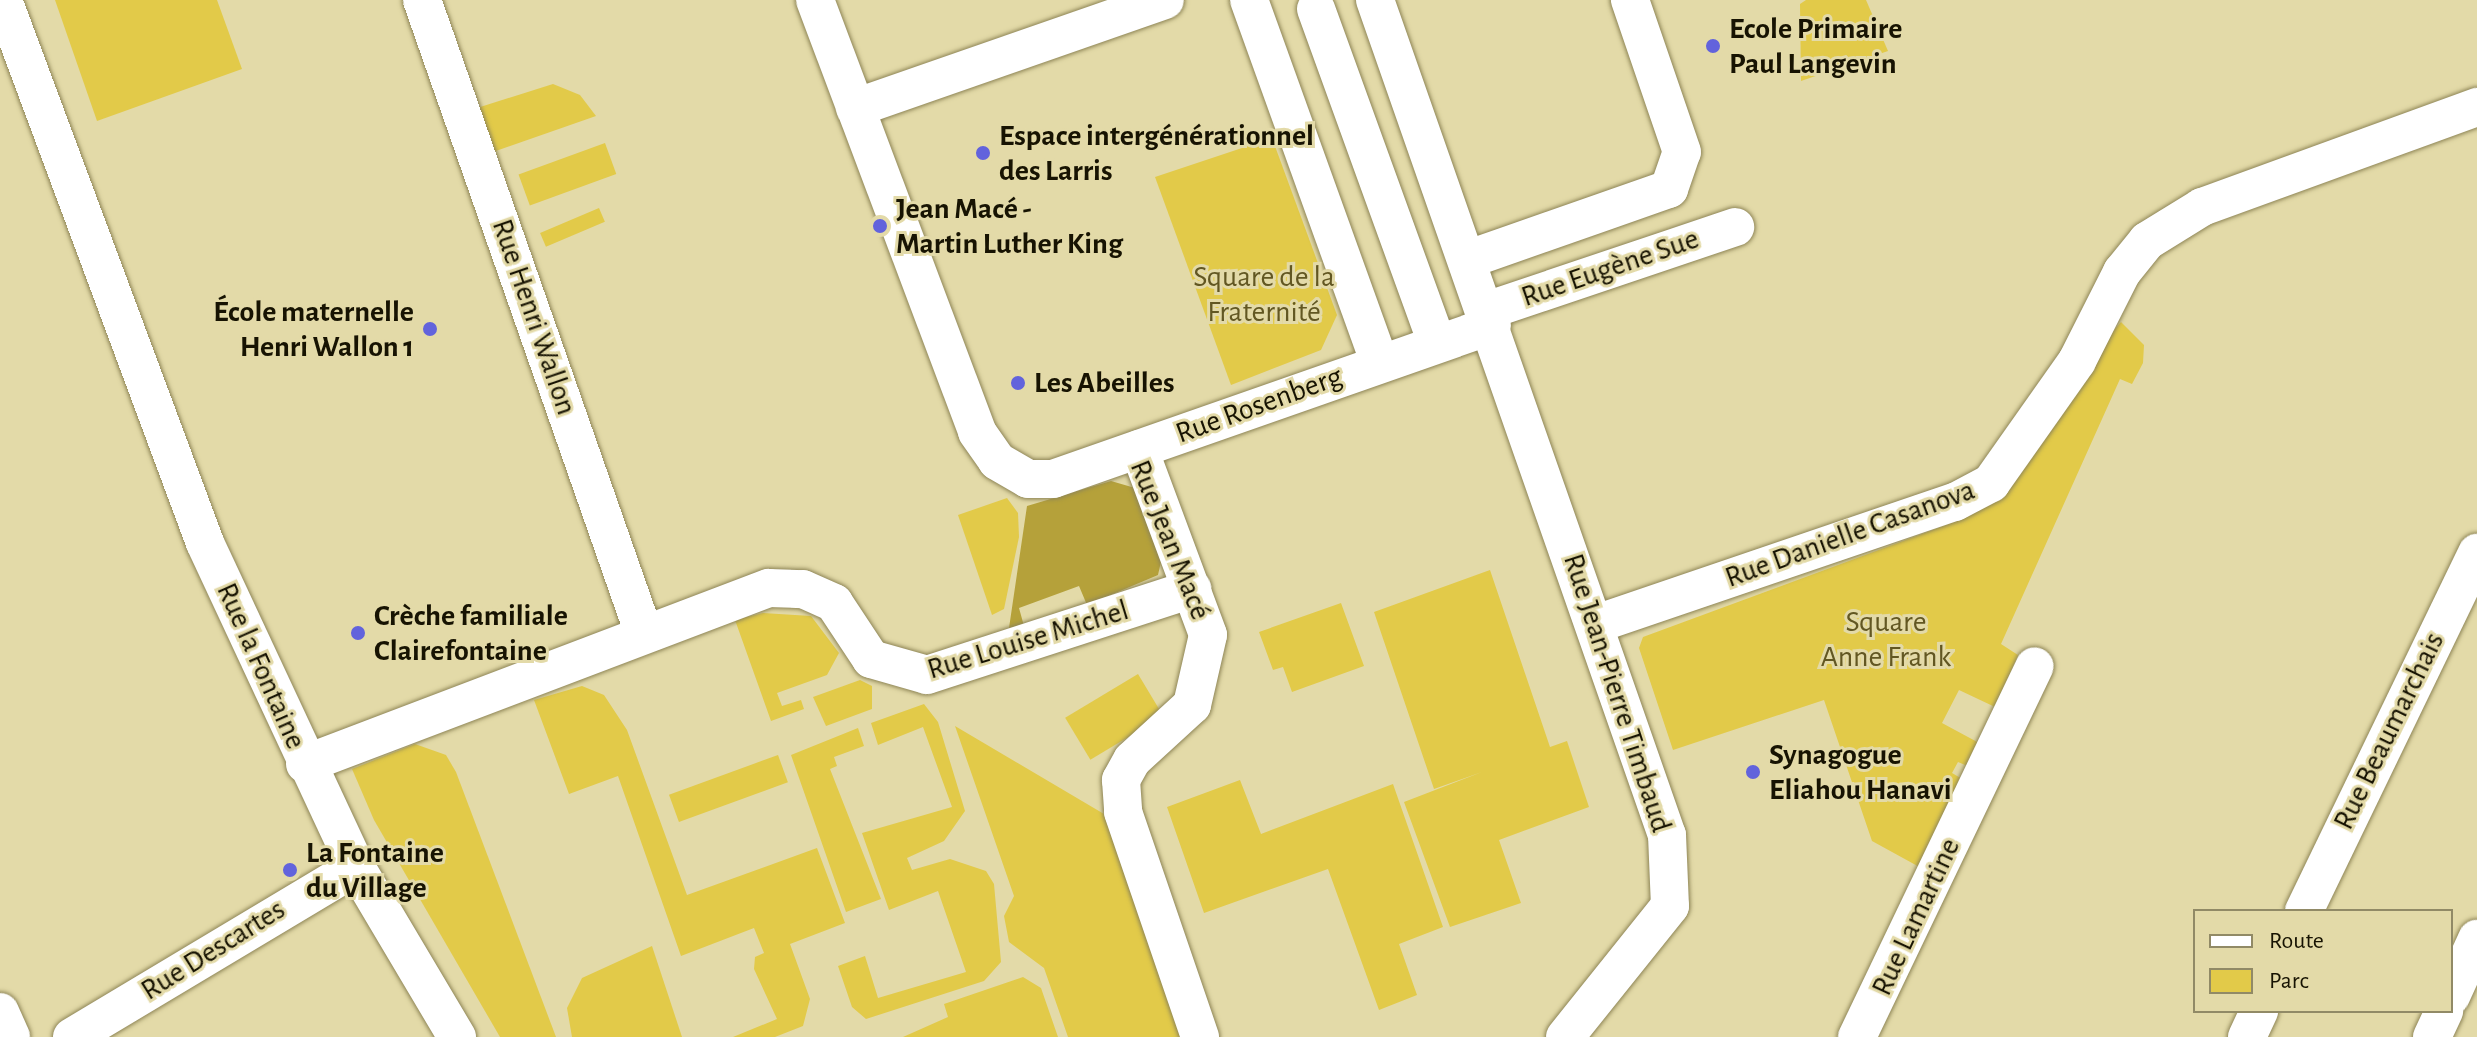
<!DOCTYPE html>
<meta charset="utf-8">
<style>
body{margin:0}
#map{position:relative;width:2477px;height:1037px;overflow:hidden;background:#e3daa8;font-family:"Alegreya Sans",sans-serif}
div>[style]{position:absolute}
.green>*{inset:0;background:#e2ca49;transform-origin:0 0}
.forest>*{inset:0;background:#b5a13a}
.roads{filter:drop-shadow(0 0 2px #8e8556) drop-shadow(0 0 2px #8e8556)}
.minor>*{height:38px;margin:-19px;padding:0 19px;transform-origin:19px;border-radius:19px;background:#fff}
.dots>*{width:22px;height:22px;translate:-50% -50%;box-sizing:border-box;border:4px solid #e3daa8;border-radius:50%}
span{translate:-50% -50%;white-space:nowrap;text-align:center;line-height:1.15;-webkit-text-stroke:6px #e3daa8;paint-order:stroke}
.poi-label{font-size:30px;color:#171302;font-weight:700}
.left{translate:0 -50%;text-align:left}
.right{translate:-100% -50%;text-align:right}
.street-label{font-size:30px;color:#171302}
.park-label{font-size:30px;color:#625722}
.legend{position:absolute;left:2193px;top:909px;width:260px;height:104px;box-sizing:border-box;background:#e3daa8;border:2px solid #918a66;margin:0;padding:10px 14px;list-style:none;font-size:24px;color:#171302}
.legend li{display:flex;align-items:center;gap:16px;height:40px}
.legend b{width:40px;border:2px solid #918a66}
</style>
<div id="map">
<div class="green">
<i style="clip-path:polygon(55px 0,217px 0,242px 69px,97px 121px)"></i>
<i style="clip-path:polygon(1806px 0,1866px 0,1888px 51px,1801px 81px,1800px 4px)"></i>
<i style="clip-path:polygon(553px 84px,580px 95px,596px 116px,493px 152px,477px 108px)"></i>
<i style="clip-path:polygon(1272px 138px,1337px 315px,1321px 350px,1231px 385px,1155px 177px)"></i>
<i style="left:605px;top:143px;width:33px;height:92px;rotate:70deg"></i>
<i style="left:599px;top:208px;width:15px;height:64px;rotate:67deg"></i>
<i style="clip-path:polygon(2121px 322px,2144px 345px,2143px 363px,2132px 384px,2120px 379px,2001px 644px,2018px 655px,1995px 707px,1959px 690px,1942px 723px,1981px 744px,1970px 767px,1958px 762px,1952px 773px,1964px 780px,1923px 869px,1872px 841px,1824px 700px,1673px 750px,1639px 648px,1643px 637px,1949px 524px)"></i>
<i style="clip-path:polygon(1007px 498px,1018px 513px,1019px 537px,1004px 609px,992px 615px,958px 515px)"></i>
<i style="clip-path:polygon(1490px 570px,1550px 747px,1567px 741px,1589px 807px,1499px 840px,1521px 903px,1450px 927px,1404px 802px,1482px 772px,1434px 789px,1374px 612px)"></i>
<i style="clip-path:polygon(1341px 603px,1364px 666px,1292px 692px,1283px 667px,1273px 670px,1259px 632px)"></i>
<i style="clip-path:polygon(763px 613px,811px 616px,839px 653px,827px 675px,777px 693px,782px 706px,801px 700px,804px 709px,771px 721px,735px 620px)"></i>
<i style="left:1138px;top:674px;width:49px;height:85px;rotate:59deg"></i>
<i style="clip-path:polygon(860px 680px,872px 686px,872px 709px,826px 726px,813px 697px)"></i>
<i style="clip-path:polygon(582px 686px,604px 695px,627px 730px,687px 895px,817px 848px,845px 923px,790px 944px,810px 999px,803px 1026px,775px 1037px,733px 1037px,777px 1019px,754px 969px,755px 957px,764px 953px,754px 928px,681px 956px,618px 776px,569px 794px,534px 700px)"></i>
<i style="clip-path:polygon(924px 704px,938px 722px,965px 811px,944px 841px,907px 858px,912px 870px,950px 859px,986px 871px,994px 884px,1001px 962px,984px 981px,866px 1019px,852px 1007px,838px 966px,865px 956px,878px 998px,966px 972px,938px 891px,889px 910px,862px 833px,952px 807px,923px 727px,878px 745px,871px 723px)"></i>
<i style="clip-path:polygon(955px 726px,1104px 814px,1185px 1037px,1068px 1037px,1044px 968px,1009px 942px,1004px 916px,1014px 896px)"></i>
<i style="clip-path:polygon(858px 728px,864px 746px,834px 757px,837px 766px,830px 769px,881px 899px,846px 912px,791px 755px)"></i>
<i style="clip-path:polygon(415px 744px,446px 755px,456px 772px,556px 1037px,500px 1037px,374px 820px,352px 769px)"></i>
<i style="left:778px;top:755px;width:29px;height:116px;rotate:70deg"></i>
<i style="clip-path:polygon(1240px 780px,1261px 834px,1393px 784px,1443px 927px,1399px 944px,1417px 995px,1379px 1010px,1328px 869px,1204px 913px,1167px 807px)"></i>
<i style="clip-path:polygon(652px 946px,682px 1037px,572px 1037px,567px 1008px,582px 978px)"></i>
<i style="clip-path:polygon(1023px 977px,1041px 988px,1058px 1037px,903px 1037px,948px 1017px,944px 1004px)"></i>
</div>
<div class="forest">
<i style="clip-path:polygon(1111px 481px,1135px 488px,1162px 557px,1158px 575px,1087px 605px,1079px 586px,1019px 608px,1024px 626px,1009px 628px,1027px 506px)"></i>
</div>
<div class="roads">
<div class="minor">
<i style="left:3px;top:0;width:579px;rotate:69.59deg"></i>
<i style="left:205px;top:543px;width:357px;rotate:65deg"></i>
<i style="left:356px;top:867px;width:198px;rotate:59.3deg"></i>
<i style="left:422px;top:0;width:672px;rotate:70.7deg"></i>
<i style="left:815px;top:0;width:461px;rotate:69.4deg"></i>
<i style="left:977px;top:432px;width:35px;rotate:55deg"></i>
<i style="left:997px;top:461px;width:36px;rotate:30deg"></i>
<i style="left:1028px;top:479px;width:25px"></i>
<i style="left:1053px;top:479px;width:465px;rotate:-19.3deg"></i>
<i style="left:1249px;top:0;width:384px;rotate:70.2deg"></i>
<i style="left:1375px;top:0;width:885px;rotate:70.73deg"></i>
<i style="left:1667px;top:835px;width:71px;rotate:87.6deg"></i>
<i style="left:1670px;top:906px;width:168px;rotate:128.7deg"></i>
<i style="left:1316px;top:9px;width:355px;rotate:70.1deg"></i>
<i style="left:855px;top:108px;width:328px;rotate:-19.2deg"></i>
<i style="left:1469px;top:259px;width:212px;rotate:-19.3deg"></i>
<i style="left:1669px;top:189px;width:39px;rotate:-71deg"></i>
<i style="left:1682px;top:152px;width:161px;rotate:-108.9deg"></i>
<i style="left:1486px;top:311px;width:263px;rotate:-18.6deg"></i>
<i style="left:1139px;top:449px;width:198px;rotate:69.6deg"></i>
<i style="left:1208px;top:635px;width:72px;rotate:102.9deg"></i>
<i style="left:1192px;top:705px;width:81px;rotate:137.5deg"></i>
<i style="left:1132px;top:760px;width:23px;rotate:119deg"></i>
<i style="left:1121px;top:780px;width:32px;rotate:86deg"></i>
<i style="left:1123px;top:812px;width:238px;rotate:71.1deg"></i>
<i style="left:1596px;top:624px;width:379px;rotate:-18.8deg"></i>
<i style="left:1955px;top:502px;width:41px;rotate:-27.8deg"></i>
<i style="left:1991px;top:483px;width:149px;rotate:-54.8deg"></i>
<i style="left:2077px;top:361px;width:100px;rotate:-63.2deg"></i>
<i style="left:2122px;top:272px;width:40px;rotate:-51deg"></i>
<i style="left:2147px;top:241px;width:65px;rotate:-31.7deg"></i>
<i style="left:2202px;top:207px;width:293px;rotate:-20deg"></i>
<i style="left:305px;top:764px;width:496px;rotate:-20.8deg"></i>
<i style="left:769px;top:588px;width:34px;rotate:2deg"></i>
<i style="left:803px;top:589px;width:34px;rotate:24deg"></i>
<i style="left:834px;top:603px;width:67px;rotate:56.5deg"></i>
<i style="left:871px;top:659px;width:58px;rotate:15.9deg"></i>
<i style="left:927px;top:675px;width:279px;rotate:-18deg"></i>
<i style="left:2304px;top:911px;width:398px;rotate:-64.2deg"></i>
<i style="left:2451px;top:996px;width:63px;rotate:-65.5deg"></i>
<i style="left:0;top:1012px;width:27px;rotate:66deg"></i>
<i style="left:72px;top:1037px;width:331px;rotate:-30.9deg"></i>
<i style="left:1857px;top:1037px;width:411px;rotate:-64.4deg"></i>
<i style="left:2247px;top:1037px;width:29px;rotate:-65deg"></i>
<i style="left:2432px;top:1037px;width:29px;rotate:-65deg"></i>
</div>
</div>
<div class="dots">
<i style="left:1713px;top:46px;background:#6263dc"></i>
<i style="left:983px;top:153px;background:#6263dc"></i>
<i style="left:880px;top:226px;background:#6263dc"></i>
<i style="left:430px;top:329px;background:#6263dc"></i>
<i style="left:1018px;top:383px;background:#6263dc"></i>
<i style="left:358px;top:633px;background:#6263dc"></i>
<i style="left:1753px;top:772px;background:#6263dc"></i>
<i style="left:290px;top:870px;background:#6263dc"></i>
</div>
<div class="poi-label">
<span class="left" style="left:1729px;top:46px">Ecole Primaire<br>Paul Langevin</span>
<span class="left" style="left:999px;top:153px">Espace intergénérationnel<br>des Larris</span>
<span class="left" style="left:896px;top:226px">Jean Macé -<br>Martin Luther King</span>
<span class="right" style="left:414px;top:329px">École maternelle<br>Henri Wallon 1</span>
<span class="left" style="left:1034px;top:383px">Les Abeilles</span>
<span class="left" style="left:374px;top:633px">Crèche familiale<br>Clairefontaine</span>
<span class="left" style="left:1769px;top:772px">Synagogue<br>Eliahou Hanavi</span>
<span class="left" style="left:306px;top:870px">La Fontaine<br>du Village</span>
</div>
<div class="street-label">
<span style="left:1610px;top:268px;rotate:-19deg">Rue Eugène Sue</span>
<span style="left:534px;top:317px;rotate:71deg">Rue Henri Wallon</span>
<span style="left:1259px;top:405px;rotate:-20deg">Rue Rosenberg</span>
<span style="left:1850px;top:534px;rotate:-20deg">Rue Danielle Casanova</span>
<span style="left:1170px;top:540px;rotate:68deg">Rue Jean Macé</span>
<span style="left:1028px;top:640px;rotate:-17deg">Rue Louise Michel</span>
<span style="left:261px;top:666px;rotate:66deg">Rue la Fontaine</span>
<span style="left:1617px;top:693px;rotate:72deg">Rue Jean-Pierre Timbaud</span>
<span style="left:2389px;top:731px;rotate:-64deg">Rue Beaumarchais</span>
<span style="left:1916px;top:917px;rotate:-65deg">Rue Lamartine</span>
<span style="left:213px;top:950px;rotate:-32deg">Rue Descartes</span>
</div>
<div class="park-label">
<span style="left:1264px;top:294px">Square de la<br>Fraternité</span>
<span style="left:1886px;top:639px">Square<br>Anne Frank</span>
</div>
<ul class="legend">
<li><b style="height:10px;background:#fff"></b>Route</li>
<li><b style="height:22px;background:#e2ca49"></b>Parc</li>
</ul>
</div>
